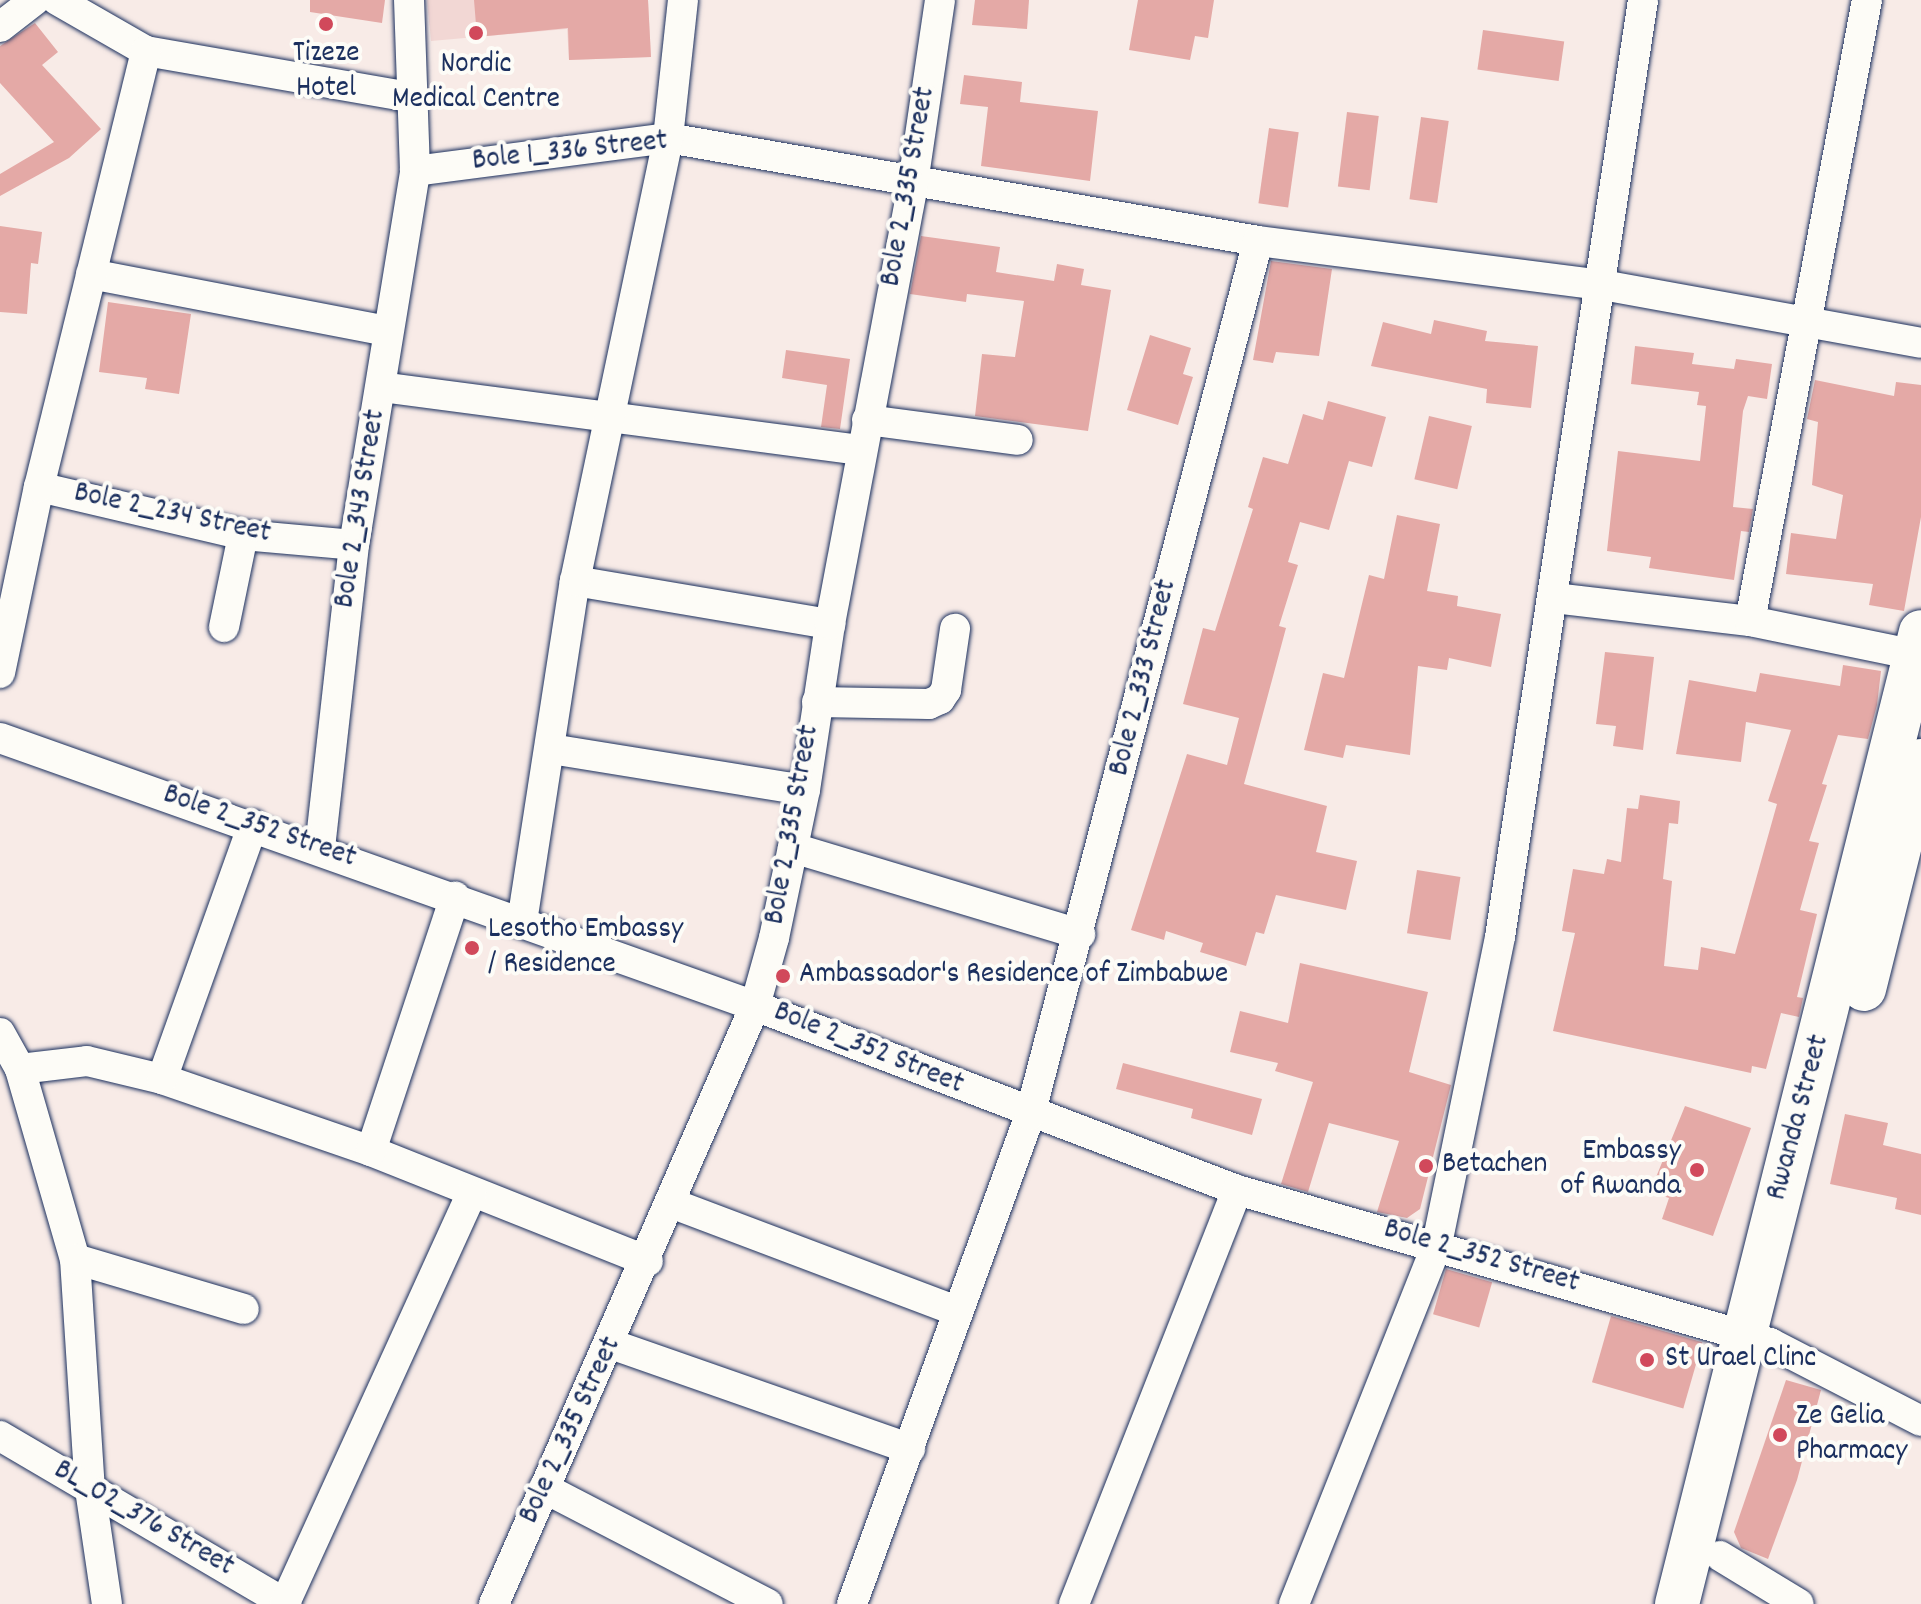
<!DOCTYPE html>
<style>
body{margin:0}
#map{position:relative;width:1921px;height:1604px;overflow:hidden;background:#f8ebe7;font-family:Dekko,sans-serif}
div>[style]{position:absolute}
.built>*{inset:0;background:#f2d7d4}
.building>*{inset:0;background:#e4a9a6;transform-origin:0 0}
.roads{filter:drop-shadow(0 0 2px #1b2f5e) drop-shadow(0 0 2px #1b2f5e)}
.minor>*{height:30px;margin:-15px;padding:0 15px;transform-origin:15px;border-radius:15px;background:#fdfcf7}
.primary>*{height:44px;margin:-22px;padding:0 22px;transform-origin:22px;border-radius:22px;background:#fdfcf7}
.dots>*{width:22px;height:22px;translate:-50% -50%;box-sizing:border-box;border:4px solid #fdfcf7;border-radius:50%}
span{translate:-50% -50%;white-space:nowrap;text-align:center;line-height:1.15;-webkit-text-stroke:8px #fdfcf7;paint-order:stroke}
.poi-label{font-size:30px;color:#1b2f5e}
.left{translate:0 -50%;text-align:left}
.right{translate:-100% -50%;text-align:right}
.street-label{font-size:30px;color:#1b2f5e}
</style>
<div id="map">
<div class="built">
<i style="clip-path:polygon(427px 0,648px 0,651px 57px,569px 60px,567px 29px,431px 41px)"></i>
</div>
<div class="building">
<i style="clip-path:polygon(310px 0,385px 0,382px 23px,310px 12px)"></i>
<i style="clip-path:polygon(474px 0,648px 0,651px 57px,569px 60px,568px 28px,477px 37px)"></i>
<i style="clip-path:polygon(975px 0,1029px 0,1027px 29px,972px 25px)"></i>
<i style="clip-path:polygon(1138px 0,1214px 0,1208px 38px,1195px 36px,1190px 60px,1129px 50px)"></i>
<i style="clip-path:polygon(35px 23px,58px 52px,42px 65px,101px 129px,69px 158px,0 196px,0 174px,54px 142px,0 83px,0 46px)"></i>
<i style="left:1483px;top:30px;width:82px;height:40px;rotate:8deg"></i>
<i style="clip-path:polygon(964px 75px,1022px 82px,1020px 102px,1098px 111px,1090px 181px,981px 166px,988px 107px,960px 104px)"></i>
<i style="left:1347px;top:112px;width:32px;height:75px;rotate:7deg"></i>
<i style="left:1421px;top:117px;width:28px;height:83px;rotate:8deg"></i>
<i style="left:1269px;top:128px;width:30px;height:76px;rotate:8deg"></i>
<i style="clip-path:polygon(0 226px,42px 232px,38px 264px,31px 263px,27px 314px,0 312px)"></i>
<i style="clip-path:polygon(921px 236px,1000px 247px,996px 272px,1054px 281px,1057px 264px,1084px 269px,1081px 285px,1111px 290px,1088px 431px,975px 416px,982px 354px,1015px 357px,1024px 301px,967px 294px,966px 302px,910px 294px)"></i>
<i style="clip-path:polygon(1271px 261px,1332px 269px,1319px 356px,1276px 352px,1273px 363px,1253px 360px)"></i>
<i style="clip-path:polygon(108px 302px,191px 314px,179px 394px,145px 389px,147px 378px,99px 372px)"></i>
<i style="clip-path:polygon(1434px 320px,1487px 331px,1485px 341px,1538px 346px,1531px 408px,1486px 403px,1487px 389px,1371px 366px,1383px 322px,1431px 334px)"></i>
<i style="clip-path:polygon(1150px 335px,1191px 348px,1183px 374px,1193px 377px,1178px 425px,1127px 410px)"></i>
<i style="clip-path:polygon(1635px 346px,1694px 353px,1692px 364px,1734px 369px,1736px 359px,1772px 364px,1767px 399px,1748px 396px,1743px 411px,1733px 507px,1753px 509px,1749px 532px,1741px 531px,1734px 580px,1649px 568px,1651px 557px,1607px 551px,1618px 451px,1700px 461px,1706px 406px,1697px 405px,1699px 392px,1631px 384px)"></i>
<i style="clip-path:polygon(786px 350px,850px 359px,840px 429px,821px 427px,827px 385px,782px 378px)"></i>
<i style="clip-path:polygon(1815px 380px,1894px 396px,1896px 382px,1921px 385px,1921px 517px,1904px 611px,1869px 605px,1873px 584px,1786px 574px,1791px 533px,1836px 539px,1843px 495px,1812px 485px,1818px 422px,1807px 419px)"></i>
<i style="clip-path:polygon(1328px 401px,1386px 417px,1372px 467px,1349px 461px,1329px 530px,1300px 522px,1288px 562px,1298px 565px,1279px 626px,1286px 628px,1244px 784px,1327px 806px,1316px 852px,1357px 861px,1346px 910px,1276px 895px,1264px 934px,1256px 932px,1246px 966px,1200px 952px,1203px 943px,1166px 931px,1164px 940px,1131px 930px,1187px 754px,1227px 765px,1239px 718px,1183px 704px,1203px 628px,1215px 631px,1253px 509px,1248px 507px,1263px 457px,1288px 464px,1303px 414px,1323px 420px)"></i>
<i style="left:1429px;top:416px;width:44px;height:65px;rotate:13deg"></i>
<i style="clip-path:polygon(1397px 515px,1440px 524px,1427px 591px,1458px 596px,1457px 606px,1501px 614px,1491px 667px,1449px 658px,1447px 670px,1418px 666px,1410px 755px,1346px 745px,1343px 758px,1304px 750px,1323px 673px,1344px 678px,1369px 575px,1384px 579px)"></i>
<i style="clip-path:polygon(1605px 652px,1654px 657px,1643px 750px,1613px 746px,1616px 726px,1596px 724px)"></i>
<i style="clip-path:polygon(1843px 665px,1881px 671px,1877px 705px,1868px 739px,1838px 735px,1822px 784px,1827px 785px,1809px 841px,1819px 843px,1800px 910px,1817px 914px,1797px 997px,1803px 998px,1799px 1017px,1781px 1013px,1766px 1069px,1752px 1066px,1751px 1073px,1553px 1031px,1575px 933px,1562px 931px,1573px 869px,1604px 874px,1607px 859px,1621px 862px,1627px 808px,1638px 809px,1640px 795px,1680px 801px,1678px 824px,1669px 823px,1663px 879px,1672px 881px,1664px 966px,1698px 970px,1701px 947px,1735px 954px,1777px 804px,1768px 801px,1791px 730px,1746px 722px,1741px 762px,1676px 754px,1689px 680px,1756px 692px,1760px 673px,1840px 686px)"></i>
<i style="left:1417px;top:870px;width:44px;height:64px;rotate:9deg"></i>
<i style="clip-path:polygon(1300px 963px,1428px 992px,1409px 1072px,1451px 1085px,1420px 1209px,1407px 1218px,1377px 1212px,1399px 1141px,1329px 1123px,1308px 1192px,1281px 1184px,1313px 1082px,1275px 1071px,1278px 1063px,1230px 1052px,1240px 1011px,1288px 1023px)"></i>
<i style="clip-path:polygon(1123px 1063px,1262px 1099px,1252px 1135px,1191px 1118px,1193px 1109px,1116px 1089px)"></i>
<i style="clip-path:polygon(1685px 1106px,1751px 1128px,1713px 1236px,1662px 1219px,1669px 1198px,1650px 1192px)"></i>
<i style="clip-path:polygon(1845px 1114px,1888px 1123px,1883px 1145px,1921px 1154px,1921px 1215px,1895px 1209px,1897px 1198px,1830px 1184px)"></i>
<i style="left:1446px;top:1269px;width:48px;height:47px;rotate:16deg"></i>
<i style="left:1611px;top:1316px;width:95px;height:69px;rotate:16deg"></i>
<i style="clip-path:polygon(1786px 1380px,1821px 1390px,1797px 1480px,1768px 1559px,1741px 1548px,1734px 1532px)"></i>
</div>
<div class="roads">
<div class="minor">
<i style="left:57px;top:0;width:103px;rotate:29.8deg"></i>
<i style="left:146px;top:51px;width:267px;rotate:9.9deg"></i>
<i style="left:0;top:27px;width:44px;rotate:-37.6deg"></i>
<i style="left:415px;top:171px;width:255px;rotate:-7.4deg"></i>
<i style="left:668px;top:138px;width:599px;rotate:9.9deg"></i>
<i style="left:1258px;top:241px;width:347px;rotate:7.3deg"></i>
<i style="left:1602px;top:285px;width:324px;rotate:10.3deg"></i>
<i style="left:91px;top:274px;width:301px;rotate:10.9deg"></i>
<i style="left:381px;top:387px;width:484px;rotate:7.5deg"></i>
<i style="left:867px;top:420px;width:152px;rotate:7.5deg"></i>
<i style="left:39px;top:487px;width:210px;rotate:13.2deg"></i>
<i style="left:243px;top:535px;width:111px;rotate:5.1deg"></i>
<i style="left:575px;top:581px;width:259px;rotate:9.6deg"></i>
<i style="left:1554px;top:598px;width:197px;rotate:6.7deg"></i>
<i style="left:1750px;top:621px;width:169px;rotate:11.6deg"></i>
<i style="left:1750px;top:621px;width:632px;rotate:-79.33deg"></i>
<i style="left:224px;top:627px;width:94px;rotate:-78.3deg"></i>
<i style="left:0;top:673px;width:190px;rotate:-78.2deg"></i>
<i style="left:39px;top:487px;width:449px;rotate:-76.2deg"></i>
<i style="left:817px;top:702px;width:112px;rotate:1deg"></i>
<i style="left:929px;top:704px;width:12px;rotate:-24deg"></i>
<i style="left:940px;top:699px;width:11px;rotate:-56deg"></i>
<i style="left:946px;top:690px;width:62px;rotate:-81.6deg"></i>
<i style="left:0;top:738px;width:801px;rotate:19.54deg"></i>
<i style="left:755px;top:1006px;width:516px;rotate:20.89deg"></i>
<i style="left:1237px;top:1190px;width:555px;rotate:16.02deg"></i>
<i style="left:1770px;top:1343px;width:170px;rotate:27.3deg"></i>
<i style="left:551px;top:749px;width:257px;rotate:9.2deg"></i>
<i style="left:320px;top:848px;width:305px;rotate:-83.6deg"></i>
<i style="left:354px;top:545px;width:379px;rotate:-80.7deg"></i>
<i style="left:415px;top:171px;width:171px;rotate:-92deg"></i>
<i style="left:793px;top:848px;width:300px;rotate:16.7deg"></i>
<i style="left:522px;top:922px;width:345px;rotate:-81.2deg"></i>
<i style="left:575px;top:581px;width:453px;rotate:-78.1deg"></i>
<i style="left:668px;top:138px;width:139px;rotate:-83.8deg"></i>
<i style="left:0;top:1033px;width:41px;rotate:60.9deg"></i>
<i style="left:20px;top:1069px;width:198px;rotate:73.9deg"></i>
<i style="left:75px;top:1259px;width:230px;rotate:86.3deg"></i>
<i style="left:90px;top:1489px;width:116px;rotate:81.6deg"></i>
<i style="left:20px;top:1069px;width:67px;rotate:-6.8deg"></i>
<i style="left:87px;top:1061px;width:77px;rotate:13.5deg"></i>
<i style="left:162px;top:1079px;width:221px;rotate:19deg"></i>
<i style="left:371px;top:1151px;width:298px;rotate:21.7deg"></i>
<i style="left:162px;top:1079px;width:270px;rotate:-70.3deg"></i>
<i style="left:371px;top:1151px;width:268px;rotate:-71.7deg"></i>
<i style="left:671px;top:1203px;width:306px;rotate:20.7deg"></i>
<i style="left:75px;top:1259px;width:176px;rotate:16.5deg"></i>
<i style="left:611px;top:1344px;width:317px;rotate:19.3deg"></i>
<i style="left:0;top:1436px;width:332px;rotate:30.4deg"></i>
<i style="left:544px;top:1488px;width:252px;rotate:27.4deg"></i>
<i style="left:1720px;top:1556px;width:92px;rotate:31.3deg"></i>
<i style="left:285px;top:1603px;width:449px;rotate:-65.5deg"></i>
<i style="left:494px;top:1604px;width:652px;rotate:-66.42deg"></i>
<i style="left:755px;top:1006px;width:71px;rotate:-74.4deg"></i>
<i style="left:774px;top:938px;width:151px;rotate:-78.2deg"></i>
<i style="left:805px;top:790px;width:168px;rotate:-81.4deg"></i>
<i style="left:830px;top:624px;width:449px;rotate:-79.3deg"></i>
<i style="left:913px;top:183px;width:185px;rotate:-81.6deg"></i>
<i style="left:852px;top:1604px;width:520px;rotate:-70deg"></i>
<i style="left:1030px;top:1115px;width:903px;rotate:-75.38deg"></i>
<i style="left:1074px;top:1604px;width:445px;rotate:-68.5deg"></i>
<i style="left:1294px;top:1604px;width:387px;rotate:-68.3deg"></i>
<i style="left:1437px;top:1244px;width:313px;rotate:-78.4deg"></i>
<i style="left:1500px;top:937px;width:948px;rotate:-81.32deg"></i>
</div>
<div class="primary">
<i style="left:1864px;top:989px;width:235px;rotate:-76deg"></i>
<i style="left:1677px;top:1604px;width:1002px;rotate:-75.91deg"></i>
</div>
</div>
<div class="dots">
<i style="left:326px;top:24px;background:#d1495b"></i>
<i style="left:476px;top:33px;background:#d1495b"></i>
<i style="left:472px;top:948px;background:#d1495b"></i>
<i style="left:783px;top:976px;background:#d1495b"></i>
<i style="left:1426px;top:1166px;background:#d1495b"></i>
<i style="left:1697px;top:1170px;background:#d1495b"></i>
<i style="left:1647px;top:1360px;background:#d1495b"></i>
<i style="left:1780px;top:1435px;background:#d1495b"></i>
</div>
<div class="poi-label">
<span style="left:326px;top:72px">Tizeze<br>Hotel</span>
<span style="left:476px;top:83px">Nordic<br>Medical Centre</span>
<span class="left" style="left:488px;top:948px">Lesotho Embassy<br>/ Residence</span>
<span class="left" style="left:799px;top:976px">Ambassador's Residence of Zimbabwe</span>
<span class="right" style="left:1681px;top:1170px">Embassy<br>of Rwanda</span>
<span class="left" style="left:1442px;top:1166px">Betachen</span>
<span class="left" style="left:1665px;top:1360px">St Urael Clinc</span>
<span class="left" style="left:1796px;top:1435px">Ze Gelia<br>Pharmacy</span>
</div>
<div class="street-label">
<span style="left:570px;top:153px;rotate:-6deg">Bole 1_336 Street</span>
<span style="left:910px;top:187px;rotate:-80deg">Bole 2_335 Street</span>
<span style="left:362px;top:509px;rotate:-81deg">Bole 2_343 Street</span>
<span style="left:172px;top:515px;rotate:12deg">Bole 2_234 Street</span>
<span style="left:1145px;top:678px;rotate:-76deg">Bole 2_333 Street</span>
<span style="left:794px;top:825px;rotate:-80deg">Bole 2_335 Street</span>
<span style="left:259px;top:828px;rotate:19deg">Bole 2_352 Street</span>
<span style="left:868px;top:1050px;rotate:22deg">Bole 2_352 Street</span>
<span style="left:1800px;top:1118px;rotate:-75deg">Rwanda Street</span>
<span style="left:1481px;top:1258px;rotate:16deg">Bole 2_352 Street</span>
<span style="left:572px;top:1431px;rotate:-65deg">Bole 2_335 Street</span>
<span style="left:143px;top:1520px;rotate:30deg">BL_02_376 Street</span>
</div>
</div>
